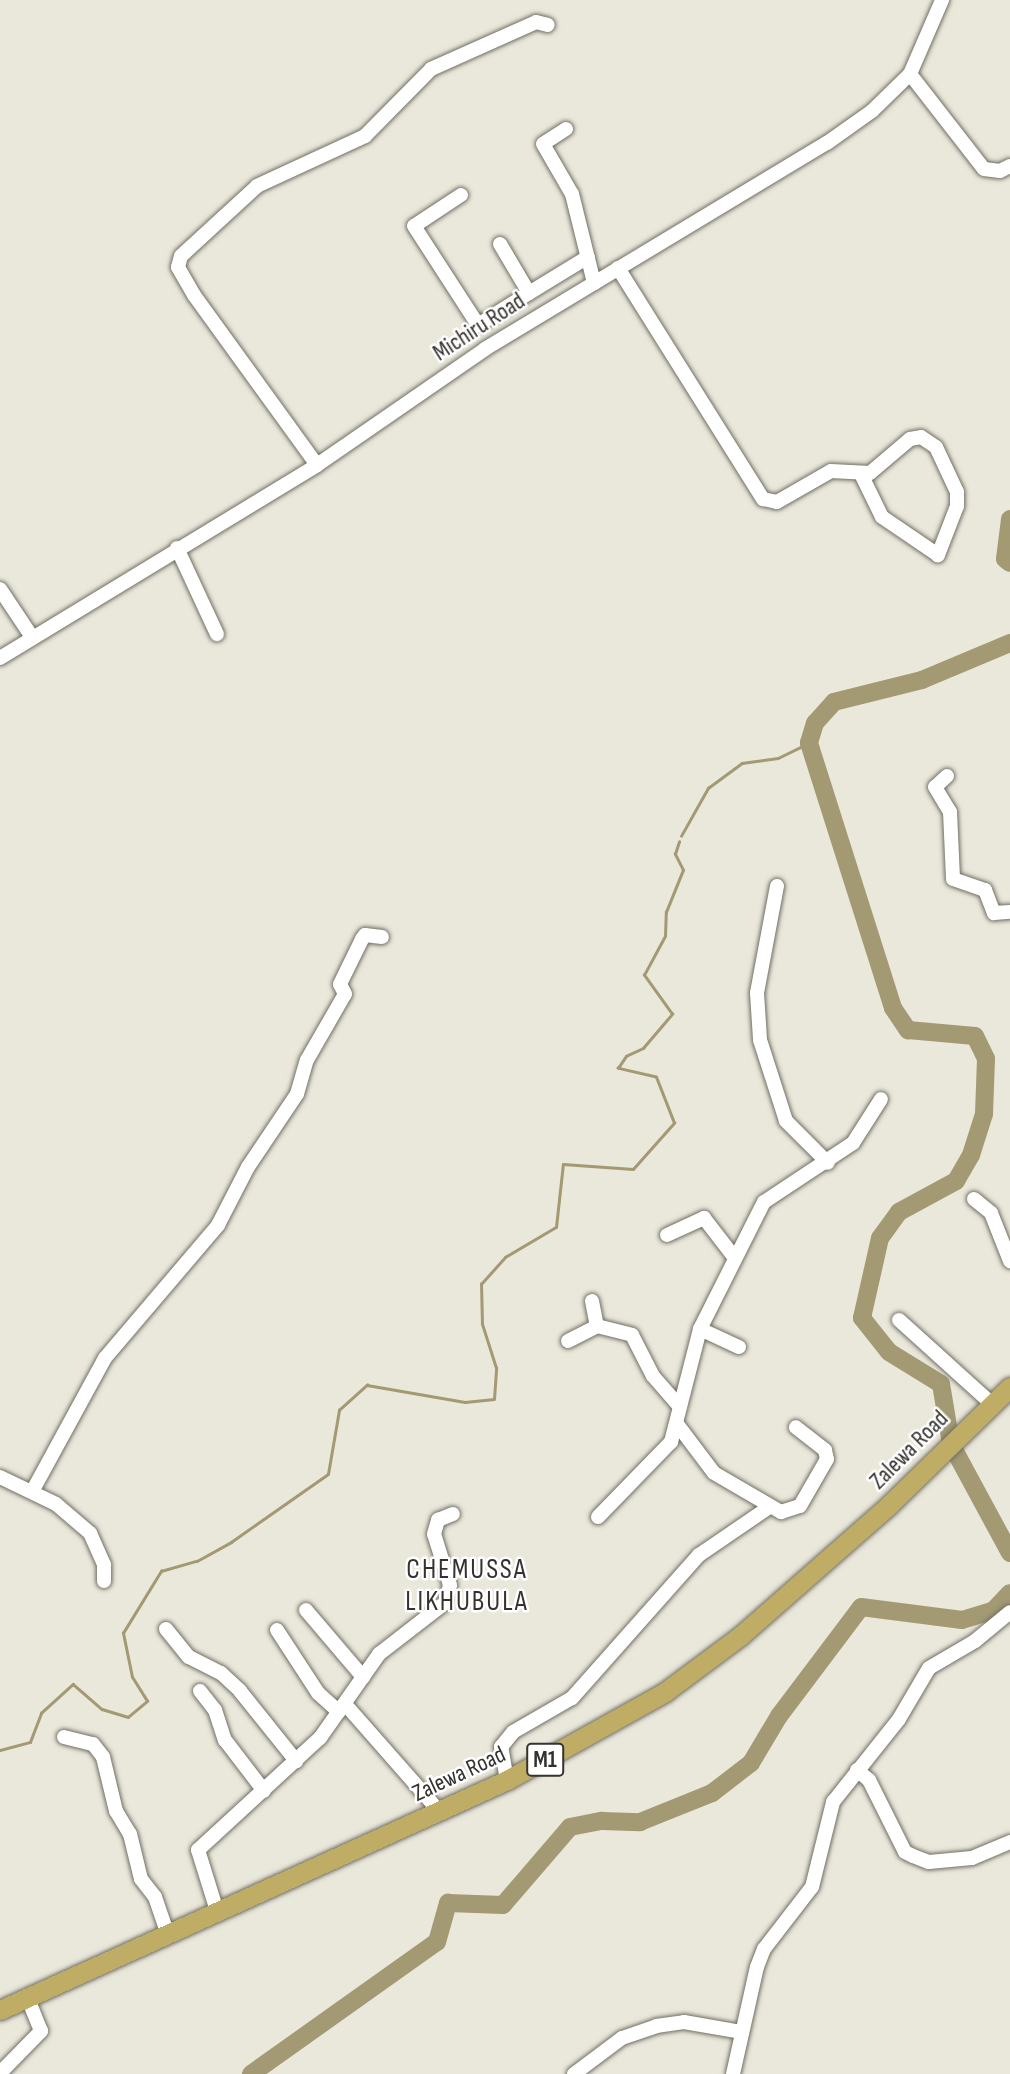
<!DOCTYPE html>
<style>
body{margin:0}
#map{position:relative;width:1010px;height:2074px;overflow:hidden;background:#eae7db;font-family:"Sofia Sans Condensed",sans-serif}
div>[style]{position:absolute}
.stream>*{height:2.5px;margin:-1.25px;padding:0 1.25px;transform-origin:1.25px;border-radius:1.25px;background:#a39973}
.river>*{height:18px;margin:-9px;padding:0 9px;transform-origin:9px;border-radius:9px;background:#a39973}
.roads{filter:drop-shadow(0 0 2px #716f64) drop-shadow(0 0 2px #716f64)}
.minor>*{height:14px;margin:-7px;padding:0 7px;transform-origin:7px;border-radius:7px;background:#fff}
.highway>*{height:19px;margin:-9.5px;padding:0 9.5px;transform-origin:9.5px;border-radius:9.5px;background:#c0ad65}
span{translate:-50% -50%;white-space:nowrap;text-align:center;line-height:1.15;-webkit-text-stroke:5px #fff;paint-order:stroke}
.shield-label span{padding:2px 5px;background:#fff;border:2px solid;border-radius:5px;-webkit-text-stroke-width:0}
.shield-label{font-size:23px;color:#34322e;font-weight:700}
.street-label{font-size:24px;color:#34322e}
.quarter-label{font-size:28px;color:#34322e;letter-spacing:2px}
</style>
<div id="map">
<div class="stream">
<i style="left:681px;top:836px;width:55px;rotate:-60.6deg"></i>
<i style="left:708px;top:788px;width:42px;rotate:-36.3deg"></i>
<i style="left:742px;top:763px;width:36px;rotate:-8deg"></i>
<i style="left:778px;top:758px;width:34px;rotate:-26deg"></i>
<i style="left:0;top:1750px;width:31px;rotate:-15deg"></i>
<i style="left:30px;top:1742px;width:31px;rotate:-69deg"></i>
<i style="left:41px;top:1713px;width:43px;rotate:-42.2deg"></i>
<i style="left:73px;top:1684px;width:38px;rotate:41deg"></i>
<i style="left:102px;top:1709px;width:27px;rotate:17deg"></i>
<i style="left:128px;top:1717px;width:25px;rotate:-40deg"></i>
<i style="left:147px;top:1701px;width:28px;rotate:-122deg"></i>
<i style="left:132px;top:1677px;width:45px;rotate:-101.6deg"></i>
<i style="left:123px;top:1633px;width:73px;rotate:-58.5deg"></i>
<i style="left:161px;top:1571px;width:37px;rotate:-16deg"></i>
<i style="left:197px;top:1561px;width:39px;rotate:-29deg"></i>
<i style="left:231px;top:1542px;width:118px;rotate:-35deg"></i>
<i style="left:328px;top:1474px;width:65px;rotate:-80.2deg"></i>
<i style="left:339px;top:1410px;width:38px;rotate:-42deg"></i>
<i style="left:367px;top:1385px;width:99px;rotate:9.8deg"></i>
<i style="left:465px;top:1402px;width:29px;rotate:-6deg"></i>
<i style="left:494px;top:1399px;width:31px;rotate:-86deg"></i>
<i style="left:496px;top:1368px;width:46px;rotate:-107.7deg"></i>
<i style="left:482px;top:1324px;width:40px;rotate:-91.4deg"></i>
<i style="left:481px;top:1284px;width:36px;rotate:-48deg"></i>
<i style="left:505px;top:1257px;width:59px;rotate:-30.5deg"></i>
<i style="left:556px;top:1227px;width:63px;rotate:-83.7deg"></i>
<i style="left:563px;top:1164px;width:70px;rotate:4.1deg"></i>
<i style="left:633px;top:1169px;width:62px;rotate:-48.3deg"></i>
<i style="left:674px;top:1123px;width:49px;rotate:-111.4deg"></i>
<i style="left:656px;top:1077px;width:39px;rotate:-167deg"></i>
<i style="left:618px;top:1068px;width:14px;rotate:-56deg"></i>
<i style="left:626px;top:1056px;width:19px;rotate:-25deg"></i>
<i style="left:643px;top:1048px;width:45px;rotate:-49.5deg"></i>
<i style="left:672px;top:1014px;width:48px;rotate:-125.7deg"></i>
<i style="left:644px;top:975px;width:44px;rotate:-61.7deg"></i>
<i style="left:665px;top:936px;width:24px;rotate:-88deg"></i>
<i style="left:666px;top:912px;width:45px;rotate:-68deg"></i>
<i style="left:683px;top:870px;width:18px;rotate:-117deg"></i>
<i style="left:675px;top:854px;width:13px;rotate:-72deg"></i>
</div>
<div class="river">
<i style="left:1010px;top:519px;width:40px;rotate:97.1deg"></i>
<i style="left:1005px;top:559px;width:6px;rotate:39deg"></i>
<i style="left:1010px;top:643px;width:95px;rotate:157.2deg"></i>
<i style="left:922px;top:680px;width:91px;rotate:166deg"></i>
<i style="left:834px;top:702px;width:28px;rotate:132deg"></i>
<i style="left:815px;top:723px;width:21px;rotate:107deg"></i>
<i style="left:809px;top:743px;width:278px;rotate:72.4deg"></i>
<i style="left:893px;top:1008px;width:27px;rotate:56deg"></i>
<i style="left:908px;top:1030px;width:67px;rotate:5.1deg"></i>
<i style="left:975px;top:1036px;width:25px;rotate:64deg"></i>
<i style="left:986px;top:1059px;width:55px;rotate:92.1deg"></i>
<i style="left:984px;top:1114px;width:43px;rotate:107.6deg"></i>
<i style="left:971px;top:1155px;width:30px;rotate:120deg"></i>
<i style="left:956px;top:1181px;width:65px;rotate:151.5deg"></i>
<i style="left:899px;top:1212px;width:32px;rotate:126deg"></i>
<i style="left:880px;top:1238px;width:82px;rotate:102.7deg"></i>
<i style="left:862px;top:1318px;width:43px;rotate:51.5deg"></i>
<i style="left:889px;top:1352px;width:61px;rotate:31.6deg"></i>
<i style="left:941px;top:1384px;width:61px;rotate:80.5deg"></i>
<i style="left:951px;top:1444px;width:124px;rotate:61.6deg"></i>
<i style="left:251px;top:2074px;width:228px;rotate:-35.4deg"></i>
<i style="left:437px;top:1942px;width:41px;rotate:-74.2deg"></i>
<i style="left:448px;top:1903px;width:55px;rotate:2.1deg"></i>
<i style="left:503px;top:1905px;width:103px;rotate:-49.3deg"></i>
<i style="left:570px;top:1827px;width:33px;rotate:-11deg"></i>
<i style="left:602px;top:1821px;width:38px;rotate:2deg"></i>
<i style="left:640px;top:1822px;width:78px;rotate:-21.9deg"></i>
<i style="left:712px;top:1793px;width:49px;rotate:-37.6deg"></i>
<i style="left:751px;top:1763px;width:55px;rotate:-59.2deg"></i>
<i style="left:779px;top:1716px;width:136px;rotate:-53deg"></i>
<i style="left:861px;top:1607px;width:102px;rotate:7.3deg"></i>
<i style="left:962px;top:1620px;width:34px;rotate:-17deg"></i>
<i style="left:994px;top:1610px;width:23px;rotate:-47deg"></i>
</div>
<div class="roads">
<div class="minor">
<i style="left:910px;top:74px;width:120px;rotate:52.1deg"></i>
<i style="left:984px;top:169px;width:16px;rotate:7deg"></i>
<i style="left:1000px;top:171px;width:11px;rotate:-27deg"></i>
<i style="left:566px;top:129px;width:27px;rotate:147deg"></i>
<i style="left:543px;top:144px;width:58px;rotate:59.9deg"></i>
<i style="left:572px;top:194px;width:92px;rotate:76.1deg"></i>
<i style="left:461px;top:195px;width:56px;rotate:146.6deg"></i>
<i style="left:414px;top:226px;width:118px;rotate:57.1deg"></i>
<i style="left:478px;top:325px;width:60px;rotate:-32.1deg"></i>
<i style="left:529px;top:293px;width:57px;rotate:-120.6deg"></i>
<i style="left:618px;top:268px;width:273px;rotate:57.9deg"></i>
<i style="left:763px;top:499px;width:14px;rotate:12deg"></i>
<i style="left:777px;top:502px;width:62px;rotate:-29.9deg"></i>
<i style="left:831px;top:471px;width:39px;rotate:3deg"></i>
<i style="left:870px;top:473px;width:52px;rotate:-40.4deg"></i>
<i style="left:910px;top:439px;width:11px;rotate:-10deg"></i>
<i style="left:921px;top:437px;width:18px;rotate:34deg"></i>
<i style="left:936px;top:447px;width:50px;rotate:65deg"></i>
<i style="left:957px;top:492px;width:14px;rotate:90deg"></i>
<i style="left:957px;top:506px;width:53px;rotate:111.2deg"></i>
<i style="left:938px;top:555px;width:68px;rotate:-145.8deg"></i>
<i style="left:882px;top:517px;width:48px;rotate:-116deg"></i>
<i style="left:529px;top:293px;width:69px;rotate:-31.4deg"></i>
<i style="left:317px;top:465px;width:210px;rotate:-125.9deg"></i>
<i style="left:194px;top:295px;width:32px;rotate:-120deg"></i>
<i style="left:178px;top:267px;width:11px;rotate:-75deg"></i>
<i style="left:181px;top:256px;width:103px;rotate:-42.6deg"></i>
<i style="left:257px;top:186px;width:119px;rotate:-24.8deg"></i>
<i style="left:365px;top:136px;width:94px;rotate:-45.4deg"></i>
<i style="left:431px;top:69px;width:115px;rotate:-24.1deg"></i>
<i style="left:536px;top:22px;width:12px;rotate:14deg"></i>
<i style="left:177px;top:548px;width:95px;rotate:65.1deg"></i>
<i style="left:0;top:589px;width:58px;rotate:56.3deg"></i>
<i style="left:0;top:658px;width:371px;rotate:-31.3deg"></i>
<i style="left:317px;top:465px;width:204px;rotate:-34.6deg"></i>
<i style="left:485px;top:349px;width:399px;rotate:-31.1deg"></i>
<i style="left:827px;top:143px;width:55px;rotate:-35.4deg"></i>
<i style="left:872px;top:111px;width:53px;rotate:-44.2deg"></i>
<i style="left:910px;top:74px;width:81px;rotate:-66.6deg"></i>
<i style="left:947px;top:776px;width:16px;rotate:137deg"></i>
<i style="left:935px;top:787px;width:29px;rotate:59deg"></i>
<i style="left:950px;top:812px;width:67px;rotate:87.4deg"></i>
<i style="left:953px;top:879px;width:34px;rotate:19deg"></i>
<i style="left:985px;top:890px;width:25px;rotate:69deg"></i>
<i style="left:994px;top:913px;width:16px;rotate:-4deg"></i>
<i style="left:777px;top:886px;width:109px;rotate:100.6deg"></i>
<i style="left:757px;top:993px;width:47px;rotate:86.3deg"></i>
<i style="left:760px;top:1040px;width:85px;rotate:72.2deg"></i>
<i style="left:786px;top:1121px;width:59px;rotate:45deg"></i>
<i style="left:974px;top:1199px;width:22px;rotate:39deg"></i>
<i style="left:991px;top:1213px;width:52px;rotate:68.4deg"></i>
<i style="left:667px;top:1235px;width:41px;rotate:-24.7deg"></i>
<i style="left:704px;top:1218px;width:49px;rotate:52.4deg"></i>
<i style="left:592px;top:1301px;width:25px;rotate:79deg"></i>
<i style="left:899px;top:1320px;width:125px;rotate:42.1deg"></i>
<i style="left:700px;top:1329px;width:43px;rotate:24.8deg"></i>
<i style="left:568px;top:1341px;width:33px;rotate:-27deg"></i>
<i style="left:597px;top:1326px;width:36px;rotate:14deg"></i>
<i style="left:632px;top:1335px;width:46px;rotate:62.9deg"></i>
<i style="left:653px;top:1376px;width:41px;rotate:48.9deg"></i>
<i style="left:677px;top:1424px;width:61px;rotate:52.9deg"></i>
<i style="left:714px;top:1473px;width:78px;rotate:30.2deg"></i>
<i style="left:781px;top:1512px;width:20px;rotate:-18deg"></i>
<i style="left:800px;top:1506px;width:54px;rotate:-60.1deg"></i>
<i style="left:827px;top:1459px;width:9px;rotate:-103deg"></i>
<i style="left:825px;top:1450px;width:37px;rotate:-142deg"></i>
<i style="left:0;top:1477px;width:62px;rotate:25.7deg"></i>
<i style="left:56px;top:1504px;width:45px;rotate:40.5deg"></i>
<i style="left:90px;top:1533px;width:35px;rotate:66deg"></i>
<i style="left:104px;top:1565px;width:16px;rotate:90deg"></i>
<i style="left:33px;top:1490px;width:150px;rotate:-61.4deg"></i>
<i style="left:105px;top:1358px;width:175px;rotate:-49.6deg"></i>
<i style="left:218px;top:1225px;width:65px;rotate:-62.7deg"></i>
<i style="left:248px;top:1167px;width:88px;rotate:-56.1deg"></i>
<i style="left:297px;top:1094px;width:35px;rotate:-74deg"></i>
<i style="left:307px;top:1060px;width:76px;rotate:-60.1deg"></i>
<i style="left:345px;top:994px;width:11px;rotate:-117deg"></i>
<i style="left:340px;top:984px;width:50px;rotate:-63.9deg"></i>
<i style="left:362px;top:939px;width:5px;rotate:-53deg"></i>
<i style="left:365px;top:935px;width:17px;rotate:7deg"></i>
<i style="left:598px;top:1517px;width:105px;rotate:-45.8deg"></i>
<i style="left:671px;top:1442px;width:117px;rotate:-75.6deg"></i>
<i style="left:700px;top:1329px;width:142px;rotate:-63.3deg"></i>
<i style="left:764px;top:1202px;width:107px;rotate:-33.5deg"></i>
<i style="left:853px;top:1143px;width:52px;rotate:-57.5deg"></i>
<i style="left:306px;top:1610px;width:88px;rotate:49.6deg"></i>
<i style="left:166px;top:1629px;width:36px;rotate:51deg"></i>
<i style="left:189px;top:1657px;width:36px;rotate:27deg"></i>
<i style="left:221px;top:1673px;width:26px;rotate:43deg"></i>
<i style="left:240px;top:1691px;width:90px;rotate:51.3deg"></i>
<i style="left:277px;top:1630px;width:75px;rotate:56.9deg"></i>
<i style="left:318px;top:1693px;width:28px;rotate:42deg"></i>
<i style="left:200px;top:1691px;width:24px;rotate:52deg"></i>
<i style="left:215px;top:1710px;width:32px;rotate:72deg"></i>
<i style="left:225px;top:1740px;width:64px;rotate:52.6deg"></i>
<i style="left:345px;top:1704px;width:141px;rotate:48.7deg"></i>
<i style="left:64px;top:1737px;width:30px;rotate:14deg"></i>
<i style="left:93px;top:1744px;width:16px;rotate:52deg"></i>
<i style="left:103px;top:1757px;width:56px;rotate:76.5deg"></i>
<i style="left:116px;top:1811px;width:27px;rotate:59deg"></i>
<i style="left:130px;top:1834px;width:46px;rotate:76.3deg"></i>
<i style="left:141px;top:1879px;width:23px;rotate:52deg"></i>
<i style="left:155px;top:1897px;width:40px;rotate:71.1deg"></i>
<i style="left:857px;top:1770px;width:16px;rotate:40deg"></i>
<i style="left:869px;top:1780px;width:80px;rotate:63.4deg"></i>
<i style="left:905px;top:1852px;width:9px;rotate:27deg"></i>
<i style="left:913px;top:1856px;width:17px;rotate:21deg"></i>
<i style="left:929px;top:1862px;width:43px;rotate:-5.3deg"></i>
<i style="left:972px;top:1858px;width:41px;rotate:-22.8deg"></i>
<i style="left:507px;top:1780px;width:34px;rotate:-100deg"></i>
<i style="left:501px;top:1747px;width:19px;rotate:-51deg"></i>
<i style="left:513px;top:1732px;width:68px;rotate:-30deg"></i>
<i style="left:572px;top:1698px;width:191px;rotate:-48.4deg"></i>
<i style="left:699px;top:1555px;width:83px;rotate:-34.3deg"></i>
<i style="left:217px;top:1911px;width:64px;rotate:-107.3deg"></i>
<i style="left:198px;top:1850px;width:166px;rotate:-42.6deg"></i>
<i style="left:320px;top:1738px;width:103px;rotate:-54.9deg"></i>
<i style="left:379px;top:1654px;width:85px;rotate:-37.8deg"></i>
<i style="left:446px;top:1602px;width:17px;rotate:-77deg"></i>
<i style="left:450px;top:1585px;width:53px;rotate:-107.4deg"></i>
<i style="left:434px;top:1534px;width:15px;rotate:-74deg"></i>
<i style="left:438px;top:1520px;width:16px;rotate:-22deg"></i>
<i style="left:0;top:2073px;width:59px;rotate:-45.7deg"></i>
<i style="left:41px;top:2031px;width:38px;rotate:-112deg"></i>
<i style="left:574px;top:2074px;width:60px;rotate:-36.9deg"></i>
<i style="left:622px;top:2038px;width:36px;rotate:-19deg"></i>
<i style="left:656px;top:2026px;width:28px;rotate:-8deg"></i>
<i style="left:684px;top:2022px;width:59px;rotate:9.8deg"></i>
<i style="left:733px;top:2074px;width:110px;rotate:-77.4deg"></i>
<i style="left:757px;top:1967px;width:19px;rotate:-69deg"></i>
<i style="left:764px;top:1949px;width:78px;rotate:-52.3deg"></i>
<i style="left:812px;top:1887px;width:88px;rotate:-76.1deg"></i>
<i style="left:833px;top:1802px;width:106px;rotate:-51.5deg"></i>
<i style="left:899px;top:1719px;width:59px;rotate:-59.5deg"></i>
<i style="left:929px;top:1668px;width:53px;rotate:-30.4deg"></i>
<i style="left:975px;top:1641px;width:45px;rotate:-39.6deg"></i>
</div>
<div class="highway">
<i style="left:0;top:2010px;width:557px;rotate:-24.4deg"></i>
<i style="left:507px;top:1780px;width:181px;rotate:-29.1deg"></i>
<i style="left:665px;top:1692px;width:94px;rotate:-36.7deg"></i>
<i style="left:740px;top:1636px;width:198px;rotate:-41.3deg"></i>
<i style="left:889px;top:1505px;width:169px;rotate:-44.3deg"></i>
</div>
</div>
<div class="shield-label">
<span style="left:545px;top:1760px">M1</span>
</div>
<div class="street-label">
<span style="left:479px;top:327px;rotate:-33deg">Michiru Road</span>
<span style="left:909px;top:1450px;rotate:-45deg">Zalewa Road</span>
<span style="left:459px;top:1774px;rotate:-25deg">Zalewa Road</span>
</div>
<div class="quarter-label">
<span style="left:467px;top:1586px">CHEMUSSA<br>LIKHUBULA</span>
</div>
</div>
